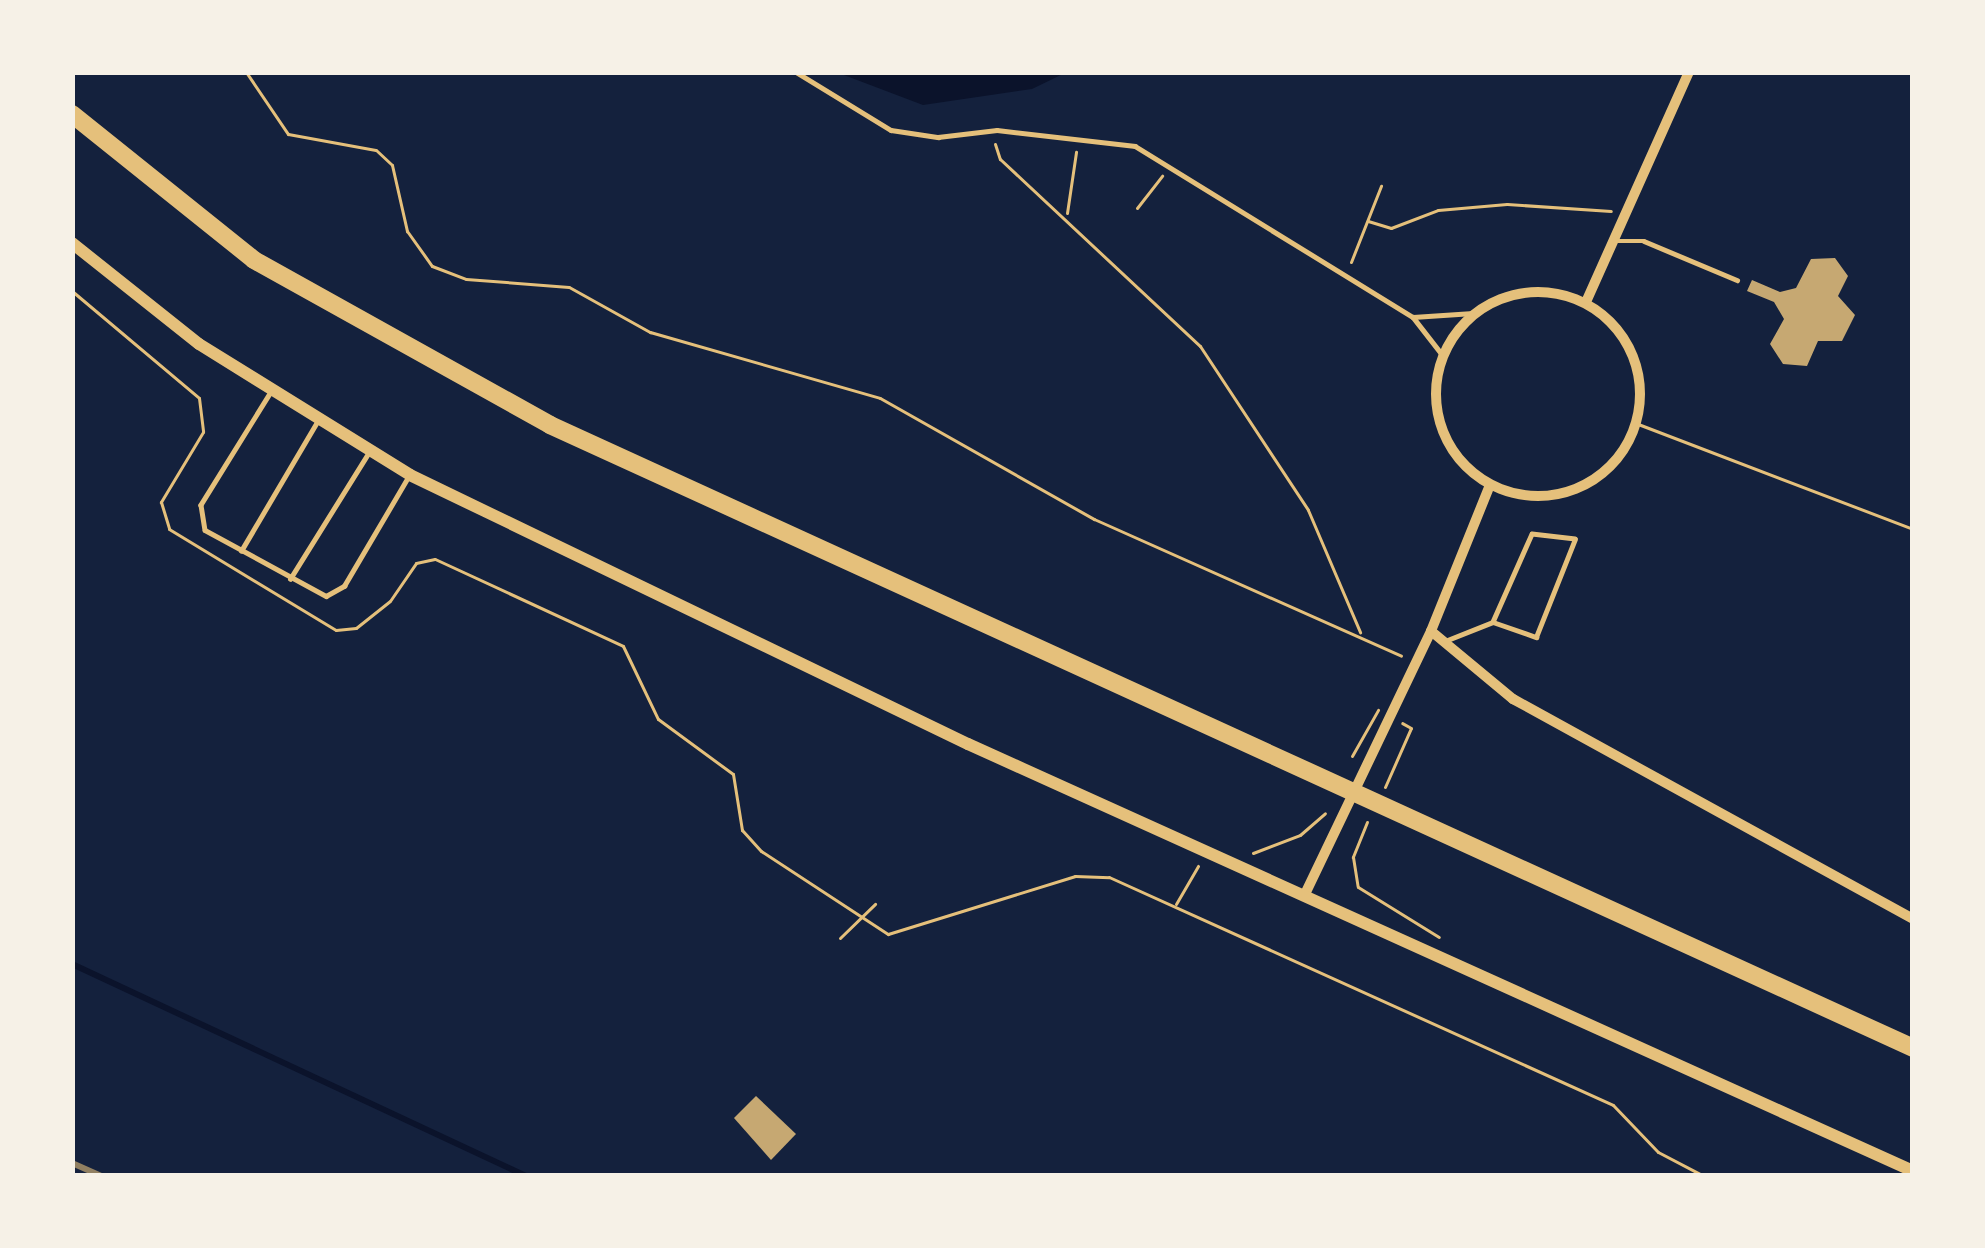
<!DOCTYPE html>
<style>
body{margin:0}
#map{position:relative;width:1985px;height:1248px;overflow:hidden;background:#14213d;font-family:Ubuntu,sans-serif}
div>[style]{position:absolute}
.water>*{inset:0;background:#0b132b}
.stream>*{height:6px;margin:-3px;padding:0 3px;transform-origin:3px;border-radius:3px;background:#0b132b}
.building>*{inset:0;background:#c6a872}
.path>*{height:3px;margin:-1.5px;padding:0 1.5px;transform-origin:1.5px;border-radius:1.5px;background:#e5c07b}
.service>*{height:4.5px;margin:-2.25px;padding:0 2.25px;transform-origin:2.25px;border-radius:2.25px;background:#e5c07b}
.minor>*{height:10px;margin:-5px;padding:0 5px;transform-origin:5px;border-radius:5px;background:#e5c07b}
.minor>.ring{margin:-5px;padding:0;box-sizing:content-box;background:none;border:10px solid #e5c07b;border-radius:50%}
.tertiary>*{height:12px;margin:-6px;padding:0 6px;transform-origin:6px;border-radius:6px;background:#e5c07b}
.motorway>*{height:18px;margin:-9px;padding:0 9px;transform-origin:9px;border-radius:9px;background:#e5c07b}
.rail>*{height:6px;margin:-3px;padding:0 3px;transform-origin:3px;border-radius:3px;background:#918062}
span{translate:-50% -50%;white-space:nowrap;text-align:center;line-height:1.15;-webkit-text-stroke:9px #f6f1e7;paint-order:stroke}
.frame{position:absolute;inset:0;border:75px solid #f6f1e7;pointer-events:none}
</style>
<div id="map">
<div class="water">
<i style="clip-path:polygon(836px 72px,1067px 72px,1032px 89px,923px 105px)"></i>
</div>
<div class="stream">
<i style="left:72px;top:964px;width:501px;rotate:25.03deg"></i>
</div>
<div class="building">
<i style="clip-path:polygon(1835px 258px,1848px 276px,1838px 296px,1855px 315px,1842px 341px,1818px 341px,1807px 366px,1783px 364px,1770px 344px,1784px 319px,1774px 302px,1747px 291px,1752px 280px,1780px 292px,1796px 288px,1811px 259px)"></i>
<i style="clip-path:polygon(756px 1096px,796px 1134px,771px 1160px,734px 1118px)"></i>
</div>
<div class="path">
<i style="left:246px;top:72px;width:75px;rotate:55.9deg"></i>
<i style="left:288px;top:134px;width:89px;rotate:10.3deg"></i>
<i style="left:376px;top:150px;width:22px;rotate:43deg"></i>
<i style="left:392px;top:165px;width:68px;rotate:77.2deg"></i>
<i style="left:407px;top:231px;width:43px;rotate:54.5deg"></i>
<i style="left:432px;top:266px;width:36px;rotate:21deg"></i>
<i style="left:466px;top:279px;width:103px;rotate:4.4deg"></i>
<i style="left:569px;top:287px;width:93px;rotate:29.1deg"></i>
<i style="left:650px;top:332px;width:239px;rotate:16deg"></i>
<i style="left:880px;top:398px;width:246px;rotate:29.5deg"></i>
<i style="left:1094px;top:519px;width:336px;rotate:24deg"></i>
<i style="left:995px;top:144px;width:16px;rotate:72deg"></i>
<i style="left:1000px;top:159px;width:274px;rotate:43.1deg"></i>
<i style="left:1200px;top:346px;width:196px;rotate:56.6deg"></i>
<i style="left:1308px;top:510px;width:133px;rotate:66.9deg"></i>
<i style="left:1137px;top:208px;width:41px;rotate:-52deg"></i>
<i style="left:1067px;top:213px;width:62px;rotate:-81.6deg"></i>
<i style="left:1368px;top:221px;width:24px;rotate:17deg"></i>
<i style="left:1391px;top:228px;width:50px;rotate:-21deg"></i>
<i style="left:1438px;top:210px;width:69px;rotate:-5deg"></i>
<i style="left:1507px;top:204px;width:104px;rotate:3.9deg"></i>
<i style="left:1351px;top:262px;width:82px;rotate:-68.5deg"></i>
<i style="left:72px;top:291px;width:166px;rotate:40.1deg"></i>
<i style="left:199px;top:398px;width:34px;rotate:83deg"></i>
<i style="left:203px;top:432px;width:82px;rotate:121deg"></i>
<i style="left:161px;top:502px;width:28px;rotate:73deg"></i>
<i style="left:169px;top:529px;width:195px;rotate:31.2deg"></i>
<i style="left:336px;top:630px;width:20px;rotate:-6deg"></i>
<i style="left:356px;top:628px;width:43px;rotate:-38.5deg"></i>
<i style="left:390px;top:601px;width:46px;rotate:-55.6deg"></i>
<i style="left:416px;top:563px;width:19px;rotate:-12deg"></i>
<i style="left:435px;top:559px;width:207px;rotate:24.8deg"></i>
<i style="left:623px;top:646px;width:81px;rotate:64.4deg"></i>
<i style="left:658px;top:719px;width:93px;rotate:36.3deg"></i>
<i style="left:733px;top:774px;width:57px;rotate:80.9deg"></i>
<i style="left:742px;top:830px;width:28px;rotate:48deg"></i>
<i style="left:761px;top:851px;width:152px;rotate:33.2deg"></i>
<i style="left:888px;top:934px;width:196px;rotate:-17.2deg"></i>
<i style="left:1075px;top:876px;width:34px;rotate:2deg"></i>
<i style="left:1109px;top:877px;width:553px;rotate:24.34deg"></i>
<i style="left:1613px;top:1105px;width:65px;rotate:46.2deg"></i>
<i style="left:1658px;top:1152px;width:52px;rotate:27.6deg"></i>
<i style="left:1638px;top:424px;width:294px;rotate:20.9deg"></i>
<i style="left:1352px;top:756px;width:53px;rotate:-60.5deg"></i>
<i style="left:1385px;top:787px;width:64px;rotate:-66.2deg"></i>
<i style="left:1411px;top:728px;width:10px;rotate:-151deg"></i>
<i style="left:1367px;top:822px;width:38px;rotate:112deg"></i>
<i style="left:1353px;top:857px;width:30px;rotate:81deg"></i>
<i style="left:1358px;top:887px;width:95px;rotate:31.7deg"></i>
<i style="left:1253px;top:853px;width:50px;rotate:-21deg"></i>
<i style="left:1300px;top:835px;width:33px;rotate:-41deg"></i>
<i style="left:1176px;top:904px;width:44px;rotate:-59.9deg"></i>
<i style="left:840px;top:938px;width:49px;rotate:-44.2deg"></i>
</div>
<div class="service">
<i style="left:796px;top:72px;width:111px;rotate:31.4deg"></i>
<i style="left:891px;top:130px;width:48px;rotate:8.5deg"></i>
<i style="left:938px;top:137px;width:59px;rotate:-6.8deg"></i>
<i style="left:997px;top:130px;width:139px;rotate:6.6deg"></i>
<i style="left:1135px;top:146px;width:326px;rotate:31.6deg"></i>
<i style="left:1413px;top:317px;width:46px;rotate:52.1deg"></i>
<i style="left:1618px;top:241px;width:26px"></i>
<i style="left:1644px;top:241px;width:101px;rotate:22.8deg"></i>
<i style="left:1413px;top:317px;width:60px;rotate:-3.8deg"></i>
<i style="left:271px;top:392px;width:133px;rotate:121.8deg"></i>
<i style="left:201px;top:505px;width:25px;rotate:81deg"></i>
<i style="left:205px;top:530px;width:138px;rotate:28.6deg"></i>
<i style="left:326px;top:596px;width:21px;rotate:-29deg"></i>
<i style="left:344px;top:586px;width:124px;rotate:-59.5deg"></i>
<i style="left:241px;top:551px;width:150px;rotate:-59.5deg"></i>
<i style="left:290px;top:579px;width:150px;rotate:-58.1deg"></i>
<i style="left:1445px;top:641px;width:52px;rotate:-21.6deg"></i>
<i style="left:1493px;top:622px;width:46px;rotate:19.2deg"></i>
<i style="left:1536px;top:637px;width:105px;rotate:-68.3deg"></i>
<i style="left:1575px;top:539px;width:43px;rotate:-173.4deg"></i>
<i style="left:1532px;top:534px;width:96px;rotate:113.9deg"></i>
</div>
<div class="minor">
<i class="ring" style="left:1436px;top:292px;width:194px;height:194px"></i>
<i style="left:1586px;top:302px;width:252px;rotate:-65.9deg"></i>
<i style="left:1431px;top:631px;width:107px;rotate:39.7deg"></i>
<i style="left:1513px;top:699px;width:457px;rotate:28.8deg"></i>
<i style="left:1306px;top:892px;width:289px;rotate:-64.4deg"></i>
<i style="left:1431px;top:631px;width:157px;rotate:-68deg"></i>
</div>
<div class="tertiary">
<i style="left:72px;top:243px;width:162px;rotate:38.5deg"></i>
<i style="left:199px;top:344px;width:248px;rotate:31.8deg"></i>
<i style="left:410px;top:475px;width:619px;rotate:25.74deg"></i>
<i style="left:968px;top:744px;width:1037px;rotate:24.32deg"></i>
</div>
<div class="motorway">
<i style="left:72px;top:114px;width:233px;rotate:38.7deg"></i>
<i style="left:254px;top:260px;width:339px;rotate:29.1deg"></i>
<i style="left:550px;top:425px;width:1499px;rotate:24.56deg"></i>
</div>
<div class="rail">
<i style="left:72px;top:1163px;width:32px;rotate:24deg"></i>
</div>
<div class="frame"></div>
</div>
